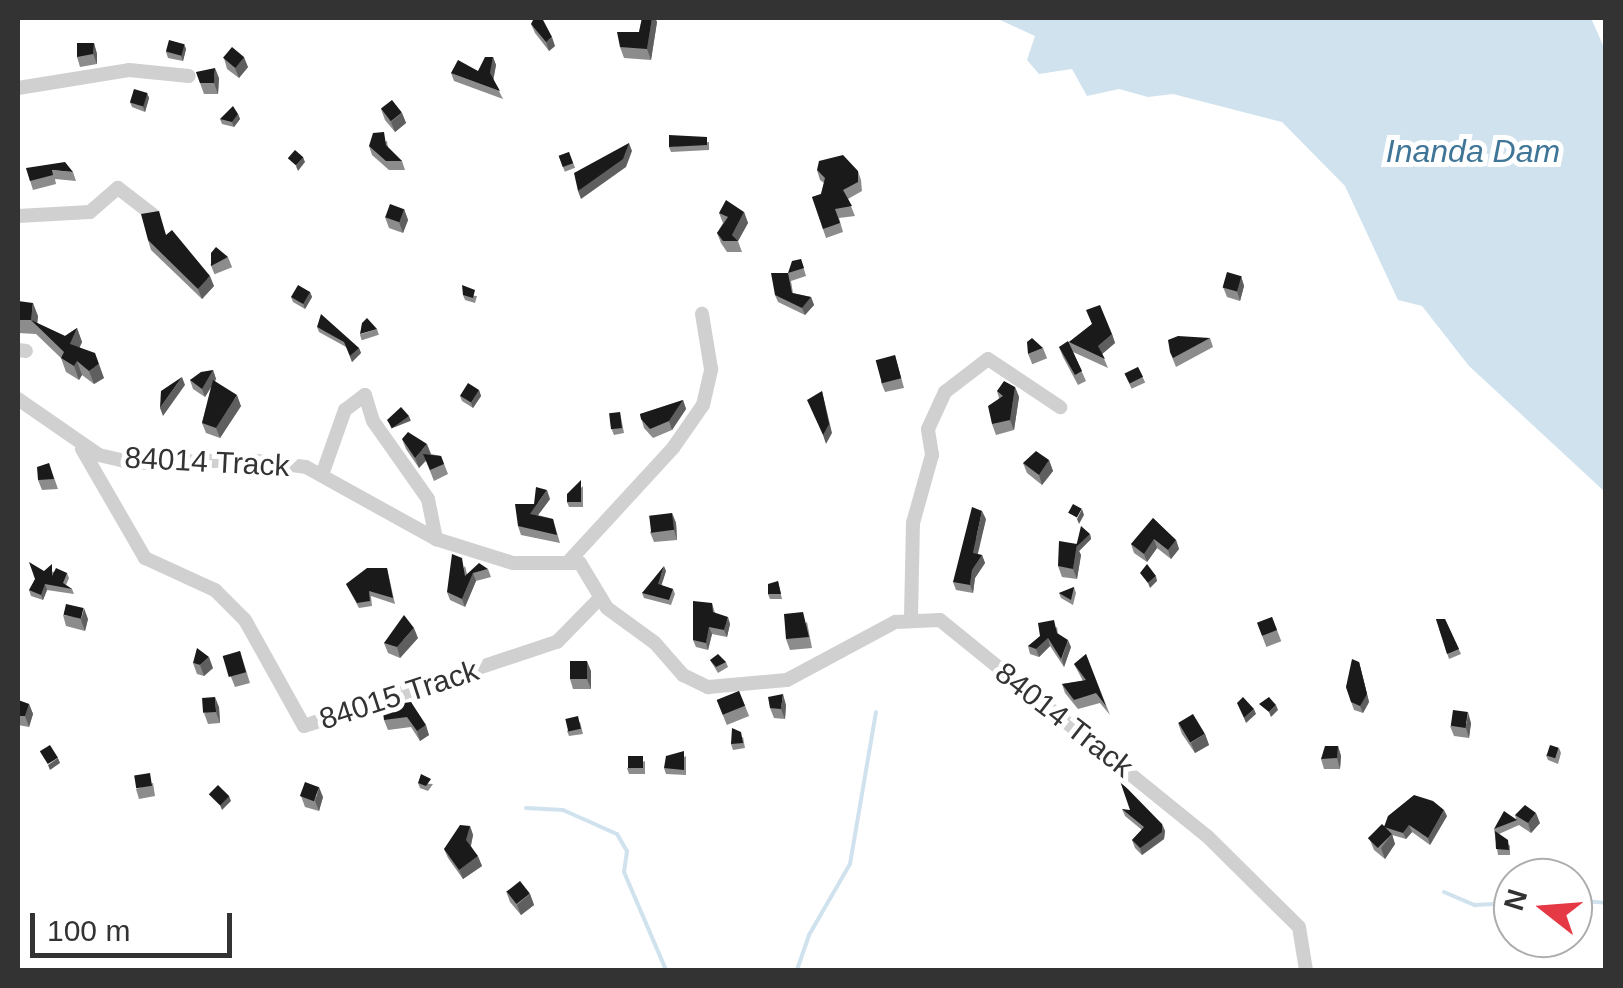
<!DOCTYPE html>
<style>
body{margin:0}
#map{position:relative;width:1623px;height:988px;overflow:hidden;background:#fff;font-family:Helvetica,sans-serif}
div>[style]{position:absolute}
.water>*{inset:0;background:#cfe2ee}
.stream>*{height:4px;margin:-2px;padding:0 2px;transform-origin:2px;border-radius:2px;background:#cfe2ee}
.street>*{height:14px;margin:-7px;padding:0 7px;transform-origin:7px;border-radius:7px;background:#d0d0d0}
.wall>*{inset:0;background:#8c8c8c;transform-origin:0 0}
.shaded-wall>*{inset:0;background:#5f5f5f;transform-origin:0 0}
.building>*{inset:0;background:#1a1a1a;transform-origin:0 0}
span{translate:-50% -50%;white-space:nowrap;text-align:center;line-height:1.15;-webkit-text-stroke:10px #fff;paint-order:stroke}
.street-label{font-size:30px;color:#333}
.water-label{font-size:32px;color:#3f7597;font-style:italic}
.frame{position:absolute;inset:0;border:20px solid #333;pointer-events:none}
.north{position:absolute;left:1493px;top:858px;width:100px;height:100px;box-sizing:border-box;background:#fff;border:2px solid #adadad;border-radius:50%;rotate:287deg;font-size:28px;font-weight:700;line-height:40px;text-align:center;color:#333}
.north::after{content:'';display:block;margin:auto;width:35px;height:45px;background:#e63946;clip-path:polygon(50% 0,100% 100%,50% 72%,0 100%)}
.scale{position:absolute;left:30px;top:913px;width:202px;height:45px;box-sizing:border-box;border:5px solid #333;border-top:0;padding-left:12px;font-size:30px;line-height:35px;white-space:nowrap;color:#333;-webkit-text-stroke:8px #fff;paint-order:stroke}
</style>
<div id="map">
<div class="water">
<i style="clip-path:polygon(996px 18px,1591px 18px,1606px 52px,1605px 492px,1469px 366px,1422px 306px,1398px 300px,1345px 186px,1282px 122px,1173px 94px,1148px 97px,1119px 89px,1087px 96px,1072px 69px,1039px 74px,1027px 60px,1035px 36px)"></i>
</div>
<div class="stream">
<i style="left:526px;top:808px;width:37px;rotate:3deg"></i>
<i style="left:563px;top:810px;width:59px;rotate:24deg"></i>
<i style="left:617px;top:834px;width:20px;rotate:60deg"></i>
<i style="left:627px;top:851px;width:21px;rotate:98deg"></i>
<i style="left:624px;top:872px;width:107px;rotate:66.8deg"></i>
<i style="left:1444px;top:892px;width:34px;rotate:23deg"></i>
<i style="left:1475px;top:905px;width:38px;rotate:-3deg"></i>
<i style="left:1573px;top:900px;width:33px;rotate:5deg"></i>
<i style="left:797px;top:970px;width:37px;rotate:-71deg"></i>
<i style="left:809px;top:935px;width:82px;rotate:-60deg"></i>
<i style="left:850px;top:864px;width:154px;rotate:-80.3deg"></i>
</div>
<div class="street">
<i style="left:18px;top:88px;width:112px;rotate:-9.2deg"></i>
<i style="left:129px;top:70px;width:60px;rotate:5.7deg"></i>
<i style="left:18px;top:216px;width:72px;rotate:-3.2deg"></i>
<i style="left:90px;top:212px;width:37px;rotate:-41deg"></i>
<i style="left:118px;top:188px;width:44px;rotate:37.6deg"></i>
<i style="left:18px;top:350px;width:8px;rotate:7deg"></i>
<i style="left:18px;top:399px;width:98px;rotate:34.7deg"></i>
<i style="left:99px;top:455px;width:36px;rotate:13deg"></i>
<i style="left:134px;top:463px;width:116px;rotate:-1.5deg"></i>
<i style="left:250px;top:460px;width:56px;rotate:7.1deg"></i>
<i style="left:306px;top:467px;width:149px;rotate:29deg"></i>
<i style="left:436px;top:539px;width:81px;rotate:17.3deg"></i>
<i style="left:513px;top:563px;width:67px"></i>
<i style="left:580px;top:563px;width:52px;rotate:59deg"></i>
<i style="left:607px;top:608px;width:59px;rotate:36.1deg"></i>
<i style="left:655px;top:643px;width:43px;rotate:48.8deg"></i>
<i style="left:683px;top:675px;width:28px;rotate:26deg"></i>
<i style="left:708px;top:687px;width:79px;rotate:-5.1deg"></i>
<i style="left:787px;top:680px;width:123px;rotate:-28.2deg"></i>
<i style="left:895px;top:622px;width:45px;rotate:-2.5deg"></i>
<i style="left:940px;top:620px;width:343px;rotate:39deg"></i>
<i style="left:1207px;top:836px;width:129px;rotate:44.7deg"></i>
<i style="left:1299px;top:927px;width:44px;rotate:80.8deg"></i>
<i style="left:82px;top:449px;width:126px;rotate:60deg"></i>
<i style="left:145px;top:558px;width:77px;rotate:24.6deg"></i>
<i style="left:215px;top:590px;width:42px;rotate:45deg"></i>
<i style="left:245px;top:620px;width:121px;rotate:60.9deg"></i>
<i style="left:304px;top:726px;width:267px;rotate:-18.4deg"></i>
<i style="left:557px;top:642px;width:62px;rotate:-45.7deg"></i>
<i style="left:323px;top:472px;width:66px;rotate:-70.5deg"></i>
<i style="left:345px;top:410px;width:25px;rotate:-37deg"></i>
<i style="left:365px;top:395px;width:27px;rotate:73deg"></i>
<i style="left:373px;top:421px;width:95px;rotate:54.8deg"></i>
<i style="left:428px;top:499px;width:41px;rotate:78.7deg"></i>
<i style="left:570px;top:560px;width:152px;rotate:-47.4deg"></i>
<i style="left:673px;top:448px;width:52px;rotate:-55.1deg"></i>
<i style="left:703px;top:405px;width:37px;rotate:-77deg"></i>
<i style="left:711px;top:369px;width:56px;rotate:-99.3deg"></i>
<i style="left:911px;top:617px;width:94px;rotate:-88.8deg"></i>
<i style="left:913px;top:523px;width:71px;rotate:-74.4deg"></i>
<i style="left:932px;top:455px;width:26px;rotate:-99deg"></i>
<i style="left:928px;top:429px;width:41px;rotate:-65.3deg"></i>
<i style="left:945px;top:392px;width:54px;rotate:-37.5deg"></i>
<i style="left:988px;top:359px;width:87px;rotate:33.7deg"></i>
</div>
<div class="wall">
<i style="clip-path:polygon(642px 18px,655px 18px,657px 22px,651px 60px,624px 58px,620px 47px,639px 32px)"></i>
<i style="clip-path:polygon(531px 24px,555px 46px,549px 51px,535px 33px)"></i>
<i style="clip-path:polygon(94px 43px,97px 54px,97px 64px,80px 67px,77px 57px)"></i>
<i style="clip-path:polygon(184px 44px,186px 49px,183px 61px,168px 58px,166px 52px)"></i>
<i style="clip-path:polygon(493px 57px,496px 65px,493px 79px,503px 99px,454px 81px,451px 73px,478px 71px)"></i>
<i style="clip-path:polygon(224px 58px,248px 67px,239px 78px,227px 69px)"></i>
<i style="clip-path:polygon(196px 72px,219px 78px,218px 94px,204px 94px)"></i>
<i style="clip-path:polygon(147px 93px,149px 98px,145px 112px,132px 107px,130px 102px)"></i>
<i style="clip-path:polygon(381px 109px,402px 113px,406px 123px,395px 132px,385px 120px)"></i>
<i style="clip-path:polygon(238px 114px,240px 119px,234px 127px,222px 124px,220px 119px)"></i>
<i style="clip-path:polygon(387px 141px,388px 148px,402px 161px,405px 170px,389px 170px,372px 155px,369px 146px)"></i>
<i style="clip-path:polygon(709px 142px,709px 150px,671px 152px,669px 147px)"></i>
<i style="left:569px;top:152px;width:17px;height:11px;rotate:69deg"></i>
<i style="clip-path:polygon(26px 168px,73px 172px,76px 181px,55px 179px,56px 184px,33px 190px)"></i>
<i style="clip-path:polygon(817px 170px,858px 171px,861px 180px,862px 191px,848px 199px,855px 216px,839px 218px,843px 232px,826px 238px,812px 197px,821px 194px,824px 183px,820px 180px)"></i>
<i style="clip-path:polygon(404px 209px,408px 220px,403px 233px,389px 228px,385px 217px)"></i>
<i style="clip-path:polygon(744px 212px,748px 223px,738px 241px,742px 252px,727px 252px,721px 243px,717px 233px,723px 223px,719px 213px)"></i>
<i style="clip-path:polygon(167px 235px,214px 286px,202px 299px,151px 250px,148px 240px)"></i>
<i style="left:228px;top:257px;width:11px;height:19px;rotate:68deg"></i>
<i style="clip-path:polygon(801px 259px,806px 276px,791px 281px,793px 293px,811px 297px,814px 305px,805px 315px,778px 302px,775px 295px,788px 273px)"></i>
<i style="clip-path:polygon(1241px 276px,1244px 286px,1240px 301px,1227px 297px,1223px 287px)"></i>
<i style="clip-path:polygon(310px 292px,312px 297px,305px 309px,293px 302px,291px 297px)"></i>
<i style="clip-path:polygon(463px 295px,477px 296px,475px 303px,465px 300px)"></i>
<i style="clip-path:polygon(18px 301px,38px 316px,37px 323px,65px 336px,77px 328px,82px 342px,79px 348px,104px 378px,94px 384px,82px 375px,79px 380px,66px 372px,61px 358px,36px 334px,18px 333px)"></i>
<i style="clip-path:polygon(1092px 324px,1112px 334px,1115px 343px,1102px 354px,1108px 368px,1073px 352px,1086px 381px,1078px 385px,1063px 357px,1059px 347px,1069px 342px)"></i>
<i style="clip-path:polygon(317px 327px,359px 348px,361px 353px,352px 362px,346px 347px,319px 332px)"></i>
<i style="left:377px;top:329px;width:6px;height:18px;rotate:72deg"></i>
<i style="clip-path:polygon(1210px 338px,1213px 347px,1176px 367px,1170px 352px)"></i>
<i style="left:1043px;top:348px;width:11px;height:16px;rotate:68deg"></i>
<i style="clip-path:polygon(895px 355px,904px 388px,885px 392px,881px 382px)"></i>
<i style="left:1138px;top:367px;width:17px;height:15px;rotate:65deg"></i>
<i style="clip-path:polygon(213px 370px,216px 379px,215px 381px,241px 406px,220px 438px,206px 433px,202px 423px,211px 387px,205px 397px,193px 389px,190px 380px)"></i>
<i style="clip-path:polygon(1015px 387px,1019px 397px,1014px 430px,996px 435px,992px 424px,999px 398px,997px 391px)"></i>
<i style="clip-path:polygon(479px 390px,481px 396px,473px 408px,462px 401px,460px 396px)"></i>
<i style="clip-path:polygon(683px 400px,686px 409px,672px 430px,653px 438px,644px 428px,640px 414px)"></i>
<i style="clip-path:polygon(620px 412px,624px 433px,614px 435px,612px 430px)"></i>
<i style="clip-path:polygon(402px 439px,431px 454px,441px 456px,448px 474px,434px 481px,426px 461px,419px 468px,406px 449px)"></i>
<i style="clip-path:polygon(1049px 460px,1053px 471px,1042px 485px,1027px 473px,1023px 463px)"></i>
<i style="clip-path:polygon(49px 463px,58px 489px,42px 490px,38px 480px)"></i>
<i style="clip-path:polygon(583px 486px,583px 507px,569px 507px,567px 502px)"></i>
<i style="clip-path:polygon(550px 499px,538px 515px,553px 519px,560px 543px,521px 535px,518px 526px,534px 504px)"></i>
<i style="clip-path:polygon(672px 513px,676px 523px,677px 540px,654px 542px,650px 532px)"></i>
<i style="clip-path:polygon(1153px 518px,1176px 540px,1179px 549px,1171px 559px,1157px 548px,1147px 562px,1134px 553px,1131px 544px)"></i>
<i style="clip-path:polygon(986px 519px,977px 554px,982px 555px,985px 563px,975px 578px,973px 593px,956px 590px,953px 582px)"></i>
<i style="clip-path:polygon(1090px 534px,1091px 539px,1079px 551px,1081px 555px,1077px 579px,1062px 577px,1058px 566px,1076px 544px)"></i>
<i style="clip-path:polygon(465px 566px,467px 574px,488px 569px,491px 577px,476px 581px,465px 607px,450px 600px,447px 592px)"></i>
<i style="clip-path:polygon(387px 568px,395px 604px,371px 596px,372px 606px,359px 608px,346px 584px)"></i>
<i style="clip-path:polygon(44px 571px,67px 573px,69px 578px,66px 585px,72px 589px,74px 594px,47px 590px,43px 600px,31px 596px,29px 590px)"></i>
<i style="clip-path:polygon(666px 571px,661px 585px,673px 589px,675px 594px,671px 605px,644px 598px,642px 593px)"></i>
<i style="clip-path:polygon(778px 581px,782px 599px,770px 599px,768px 594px)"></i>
<i style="clip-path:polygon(1074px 587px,1076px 593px,1073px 605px,1061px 598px,1059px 593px)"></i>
<i style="clip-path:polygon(712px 603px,715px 613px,730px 624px,727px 637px,712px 634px,708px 650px,696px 647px,693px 640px)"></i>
<i style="clip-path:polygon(63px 615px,88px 619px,85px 631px,66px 626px)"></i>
<i style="left:1272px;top:617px;width:26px;height:16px;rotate:69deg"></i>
<i style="clip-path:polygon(1436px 619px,1445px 619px,1461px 654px,1449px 659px)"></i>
<i style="clip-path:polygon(807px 622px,812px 648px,790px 650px,786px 639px)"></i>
<i style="clip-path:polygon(1057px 627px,1058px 634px,1071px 647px,1064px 667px,1050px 646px,1039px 657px,1030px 654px,1028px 646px)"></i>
<i style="clip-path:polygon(418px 638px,400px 658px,388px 653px,384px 643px)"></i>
<i style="clip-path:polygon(240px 651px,250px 683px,235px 687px,223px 657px)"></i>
<i style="clip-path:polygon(1086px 654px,1110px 715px,1100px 703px,1078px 709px,1065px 693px,1062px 684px,1083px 681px,1074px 664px)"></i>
<i style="clip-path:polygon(710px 660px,726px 662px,728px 667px,718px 673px)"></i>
<i style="clip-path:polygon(1359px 662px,1369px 702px,1363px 713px,1354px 710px,1346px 687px)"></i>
<i style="clip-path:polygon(193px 663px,213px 668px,204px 676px,197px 674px)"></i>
<i style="clip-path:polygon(591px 671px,591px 689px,573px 689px,570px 679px)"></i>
<i style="left:739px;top:691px;width:27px;height:24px;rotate:68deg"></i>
<i style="clip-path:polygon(18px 700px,29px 704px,33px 714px,29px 727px,18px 725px)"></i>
<i style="clip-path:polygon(411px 702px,429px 735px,420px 741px,411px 727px,388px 730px,384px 720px)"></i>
<i style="clip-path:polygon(786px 705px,785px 719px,774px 718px,770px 708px)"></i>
<i style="clip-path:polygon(219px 707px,220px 723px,208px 724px,204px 713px)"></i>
<i style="clip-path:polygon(580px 722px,583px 734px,569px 736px,567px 731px)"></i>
<i style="clip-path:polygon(1178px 723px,1205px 734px,1209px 745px,1195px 753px,1182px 734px)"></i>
<i style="clip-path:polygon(1471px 723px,1469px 738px,1454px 736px,1450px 726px)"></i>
<i style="clip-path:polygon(743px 737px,745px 748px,733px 750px,731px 744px)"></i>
<i style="clip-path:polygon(1338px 746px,1341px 756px,1340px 769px,1324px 769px,1321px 759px)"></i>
<i style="clip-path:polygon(1559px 748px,1561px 753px,1558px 764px,1548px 760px,1546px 755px)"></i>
<i style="clip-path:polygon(686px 756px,686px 775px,666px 774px,664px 768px)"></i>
<i style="clip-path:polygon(645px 761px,645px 774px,629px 774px,627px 768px)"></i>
<i style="clip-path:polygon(153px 783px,155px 796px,139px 799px,136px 789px)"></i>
<i style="clip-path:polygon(418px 783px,433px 784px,428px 791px,420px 788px)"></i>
<i style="clip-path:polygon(301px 796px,323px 797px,319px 811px,305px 807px)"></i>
<i style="clip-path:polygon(1122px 809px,1162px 824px,1165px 831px,1164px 839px,1142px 855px,1135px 848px,1132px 840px,1142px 830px,1125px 816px)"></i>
<i style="clip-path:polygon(1515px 815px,1540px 823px,1531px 833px,1519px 825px,1499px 834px,1510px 846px,1510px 855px,1498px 855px,1494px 829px,1516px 819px)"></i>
<i style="clip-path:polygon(1447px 816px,1430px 845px,1412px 832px,1406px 839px,1392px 835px,1395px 844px,1385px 859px,1374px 850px,1370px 840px,1384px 826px)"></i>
<i style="clip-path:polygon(470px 826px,473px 835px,471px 846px,482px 866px,463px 879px,448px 858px,444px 849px)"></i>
<i style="clip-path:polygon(506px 891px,530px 894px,534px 905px,521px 915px,510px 902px)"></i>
</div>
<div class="shaded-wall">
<i style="clip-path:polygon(652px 18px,655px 18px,657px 22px,651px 60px,647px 49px)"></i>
<i style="clip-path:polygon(552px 37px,555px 46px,549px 51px,546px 42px)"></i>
<i style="clip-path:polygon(94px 43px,97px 54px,97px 64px,93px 54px)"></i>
<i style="clip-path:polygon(184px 44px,186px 49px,183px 61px,181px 56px)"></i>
<i style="clip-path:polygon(244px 57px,248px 67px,239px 78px,235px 68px)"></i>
<i style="clip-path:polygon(493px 57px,496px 65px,493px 82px,490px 73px)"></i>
<i style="clip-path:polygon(215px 68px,219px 78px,218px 94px,214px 83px)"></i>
<i style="clip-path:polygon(147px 93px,149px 98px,145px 112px,143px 107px)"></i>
<i style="clip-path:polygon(402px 113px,406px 123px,395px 132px,391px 122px)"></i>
<i style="clip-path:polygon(238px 114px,240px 119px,234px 127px,232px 122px)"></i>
<i style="clip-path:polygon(629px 143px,632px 151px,626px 167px,581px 199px,578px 191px)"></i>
<i style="clip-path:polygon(303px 157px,305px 162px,298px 171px,296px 166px)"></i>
<i style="clip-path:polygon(404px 209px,408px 220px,403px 233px,399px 222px)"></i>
<i style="clip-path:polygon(744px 212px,748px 223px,738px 241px,732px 235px)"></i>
<i style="clip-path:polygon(210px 276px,214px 286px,202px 299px,198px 289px)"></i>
<i style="clip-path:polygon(1241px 276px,1244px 286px,1240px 301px,1237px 291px)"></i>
<i style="clip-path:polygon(310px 292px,312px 297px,305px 309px,303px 303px)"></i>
<i style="clip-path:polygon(811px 297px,814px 305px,805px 315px,802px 308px)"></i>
<i style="clip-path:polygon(33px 303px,38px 316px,37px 326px,31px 320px)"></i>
<i style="clip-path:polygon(77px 328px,82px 342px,75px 358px,70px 344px)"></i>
<i style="clip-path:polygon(1112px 334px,1115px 343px,1101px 355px,1098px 346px)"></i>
<i style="clip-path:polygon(359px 348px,361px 353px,352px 362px,350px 356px)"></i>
<i style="clip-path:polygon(77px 361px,82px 375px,79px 380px,74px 366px)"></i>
<i style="clip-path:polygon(99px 364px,104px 378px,94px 384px,89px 371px)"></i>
<i style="clip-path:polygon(213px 370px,216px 379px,205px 397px,202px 389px)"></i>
<i style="clip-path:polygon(182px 377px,185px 385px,163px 416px,160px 408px)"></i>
<i style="clip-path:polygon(1015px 387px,1019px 397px,1014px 430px,1010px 420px)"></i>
<i style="clip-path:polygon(479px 390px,481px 396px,473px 408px,471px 403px)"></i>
<i style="clip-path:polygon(822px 391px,832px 433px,826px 444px,823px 435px)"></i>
<i style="clip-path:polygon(237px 395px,241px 406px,220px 438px,216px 428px)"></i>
<i style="clip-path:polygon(683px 400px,686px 409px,672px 430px,669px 421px)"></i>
<i style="left:409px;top:416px;width:5px;height:21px;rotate:68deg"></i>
<i style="clip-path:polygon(427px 444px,431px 454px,419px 468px,415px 458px)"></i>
<i style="clip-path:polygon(1049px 460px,1053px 471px,1042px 485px,1039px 475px)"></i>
<i style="clip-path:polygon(547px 490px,550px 499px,533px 522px,530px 514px)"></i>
<i style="clip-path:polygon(1082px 509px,1084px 515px,1079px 524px,1077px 519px)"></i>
<i style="clip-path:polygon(982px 511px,986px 519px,976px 562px,973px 553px)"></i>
<i style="clip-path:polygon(672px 513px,676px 523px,677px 540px,674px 530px)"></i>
<i style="clip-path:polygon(1090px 534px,1091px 539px,1079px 551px,1081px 555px,1077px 579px,1073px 569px,1077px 544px)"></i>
<i style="clip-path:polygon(1154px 539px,1157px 548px,1147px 562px,1144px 554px)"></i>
<i style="clip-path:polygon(1176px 540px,1179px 549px,1171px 559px,1168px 550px)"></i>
<i style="clip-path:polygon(982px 555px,985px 563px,975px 578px,973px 593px,970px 585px,972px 570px)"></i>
<i style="clip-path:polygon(664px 566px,666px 571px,660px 590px,658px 584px)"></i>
<i style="clip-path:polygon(473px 573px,476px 581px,465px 607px,462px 599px)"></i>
<i style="clip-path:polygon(1156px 576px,1157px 581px,1150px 588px,1148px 583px)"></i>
<i style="clip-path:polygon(45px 584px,47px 590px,43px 600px,41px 595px)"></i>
<i style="clip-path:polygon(84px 608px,88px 619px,85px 631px,81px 620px)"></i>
<i style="clip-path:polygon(728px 617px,730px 624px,727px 637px,724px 630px)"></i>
<i style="clip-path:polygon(709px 627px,712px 634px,708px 650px,706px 643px)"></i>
<i style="clip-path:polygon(414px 628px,418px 638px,400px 658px,397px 647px)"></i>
<i style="clip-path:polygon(1048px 638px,1050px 646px,1039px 657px,1036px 649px)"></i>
<i style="clip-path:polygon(1068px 640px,1071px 647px,1064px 667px,1062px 659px)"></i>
<i style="clip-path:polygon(209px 657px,213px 668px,204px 676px,200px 665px)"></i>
<i style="clip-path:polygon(587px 661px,591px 671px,591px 689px,587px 679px)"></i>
<i style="clip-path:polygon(1359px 662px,1369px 702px,1363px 713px,1360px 706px)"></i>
<i style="clip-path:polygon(783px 694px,786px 705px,785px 719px,781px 709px)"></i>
<i style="clip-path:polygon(215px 697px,219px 707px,220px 723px,216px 712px)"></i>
<i style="clip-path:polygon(29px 704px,33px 714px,29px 727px,25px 716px)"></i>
<i style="clip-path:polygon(1276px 705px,1278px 710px,1271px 717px,1269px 712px)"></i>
<i style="clip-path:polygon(1254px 709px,1256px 714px,1246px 723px,1244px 718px)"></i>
<i style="clip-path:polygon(1468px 712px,1471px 723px,1469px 738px,1466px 728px)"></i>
<i style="clip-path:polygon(426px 725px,429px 735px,420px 741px,417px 731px)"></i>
<i style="clip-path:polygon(1205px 734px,1209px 745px,1195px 753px,1191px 743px)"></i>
<i style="clip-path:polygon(1338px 746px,1341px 756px,1340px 769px,1337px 758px)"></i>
<i style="clip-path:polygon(58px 758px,60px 763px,50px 770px,48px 765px)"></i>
<i style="clip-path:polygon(319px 787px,323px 797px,319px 811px,315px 801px)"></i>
<i style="clip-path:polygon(229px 796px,231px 801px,222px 810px,220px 805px)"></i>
<i style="clip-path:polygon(1444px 810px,1447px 816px,1430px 845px,1428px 838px)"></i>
<i style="clip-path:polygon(1536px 813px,1540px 823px,1531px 833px,1528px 823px)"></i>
<i style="clip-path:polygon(1162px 824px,1165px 831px,1164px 839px,1142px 855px,1140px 848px)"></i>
<i style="clip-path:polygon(1409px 825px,1412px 832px,1406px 839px,1403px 833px)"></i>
<i style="clip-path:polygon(470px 826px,473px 835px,470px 849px,466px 840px)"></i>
<i style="clip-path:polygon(1392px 834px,1395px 844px,1385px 859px,1381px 848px)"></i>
<i style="clip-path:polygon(478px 856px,482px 866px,463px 879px,459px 870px)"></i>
<i style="clip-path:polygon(530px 894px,534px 905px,521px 915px,517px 905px)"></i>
</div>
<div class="building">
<i style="clip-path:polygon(534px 18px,542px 18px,552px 37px,546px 42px,531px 24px)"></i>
<i style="clip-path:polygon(642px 18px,652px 18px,647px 49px,620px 47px,617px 32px,639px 32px)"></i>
<i style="left:169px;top:40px;width:16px;height:12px;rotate:15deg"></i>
<i style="clip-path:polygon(77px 43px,94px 43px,93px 54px,77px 57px)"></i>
<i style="left:232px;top:47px;width:16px;height:14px;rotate:40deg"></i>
<i style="clip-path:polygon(485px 57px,493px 57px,490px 73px,500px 91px,451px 73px,458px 60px,478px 71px)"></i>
<i style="clip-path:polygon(215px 68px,214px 83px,200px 83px,196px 72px)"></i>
<i style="left:134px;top:89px;width:14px;height:14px;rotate:17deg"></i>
<i style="left:392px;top:100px;width:16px;height:14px;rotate:52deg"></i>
<i style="clip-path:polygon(233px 106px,238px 114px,232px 122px,220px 119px)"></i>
<i style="clip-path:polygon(384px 132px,386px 145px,402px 161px,386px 161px,369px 146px,373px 133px)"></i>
<i style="clip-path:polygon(669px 135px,707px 137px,707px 145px,669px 147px)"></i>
<i style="clip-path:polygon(629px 143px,623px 159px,578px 191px,574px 173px)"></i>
<i style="left:295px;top:150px;width:11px;height:11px;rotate:41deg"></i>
<i style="left:569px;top:152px;width:12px;height:11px;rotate:70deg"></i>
<i style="clip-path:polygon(843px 155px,858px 171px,858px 182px,843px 190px,852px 206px,835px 209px,840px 223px,823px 229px,812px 197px,821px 194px,825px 178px,817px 170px,819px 161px)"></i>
<i style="clip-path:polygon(65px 162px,73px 172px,52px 170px,53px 175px,30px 181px,26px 168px)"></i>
<i style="clip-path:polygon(726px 200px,744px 212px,732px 235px,738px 241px,723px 241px,717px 233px,728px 217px,719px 213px)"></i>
<i style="left:390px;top:204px;width:15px;height:14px;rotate:20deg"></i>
<i style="clip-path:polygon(159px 211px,166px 235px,172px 230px,210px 276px,198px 289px,148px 240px,141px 214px)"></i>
<i style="clip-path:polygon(216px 247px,228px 257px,211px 266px,211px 253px)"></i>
<i style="clip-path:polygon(801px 259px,804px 268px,788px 273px,792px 293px,811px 297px,802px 308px,775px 295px,771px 273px,788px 273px,792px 261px)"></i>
<i style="left:1227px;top:272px;width:15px;height:16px;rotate:16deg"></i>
<i style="left:298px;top:285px;width:14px;height:14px;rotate:30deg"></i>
<i style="clip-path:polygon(462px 285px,475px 290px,473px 298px,463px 295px)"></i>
<i style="clip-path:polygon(18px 301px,33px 303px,31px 320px,18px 320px)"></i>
<i style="clip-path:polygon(1100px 305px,1112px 334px,1098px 346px,1105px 359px,1069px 342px,1092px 324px,1086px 310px)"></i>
<i style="clip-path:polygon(321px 314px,359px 348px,350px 356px,344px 342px,317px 327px)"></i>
<i style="clip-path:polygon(367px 318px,377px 329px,360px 334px,362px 323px)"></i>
<i style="clip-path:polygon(31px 320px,65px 336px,77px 328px,70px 344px,95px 353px,99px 364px,89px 371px,77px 361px,74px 366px,61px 358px,64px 352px)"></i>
<i style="clip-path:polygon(1178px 336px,1210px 338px,1173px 358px,1170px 352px,1168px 340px)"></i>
<i style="clip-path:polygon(1032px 338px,1043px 348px,1028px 354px,1027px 342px)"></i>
<i style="clip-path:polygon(1068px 341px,1082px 371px,1075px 375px,1059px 347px)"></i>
<i style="left:895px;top:355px;width:24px;height:20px;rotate:75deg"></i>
<i style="left:1138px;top:367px;width:11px;height:15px;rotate:63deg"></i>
<i style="clip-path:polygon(213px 370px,202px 389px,190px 380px,201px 372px)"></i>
<i style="clip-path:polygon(182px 377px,160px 408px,161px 391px)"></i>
<i style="clip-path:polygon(213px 380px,237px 395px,216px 428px,202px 423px)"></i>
<i style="clip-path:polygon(1004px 381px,1015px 387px,1010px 420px,992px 424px,988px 406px,1003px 396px,997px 391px)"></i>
<i style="left:468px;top:383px;width:13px;height:15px;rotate:32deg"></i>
<i style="clip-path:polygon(822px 391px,829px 424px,823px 435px,807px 400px)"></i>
<i style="clip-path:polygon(683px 400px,669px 421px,650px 429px,641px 419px,640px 414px)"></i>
<i style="clip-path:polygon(401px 407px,409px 416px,392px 428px,387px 420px)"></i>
<i style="left:620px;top:412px;width:16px;height:11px;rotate:83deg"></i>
<i style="clip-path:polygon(408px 432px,427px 444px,415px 458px,402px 439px)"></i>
<i style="clip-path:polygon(1036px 451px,1049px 460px,1039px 475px,1023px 463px)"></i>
<i style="clip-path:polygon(423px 454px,441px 456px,444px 464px,430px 470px)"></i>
<i style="clip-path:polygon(49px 463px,54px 479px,38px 480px,37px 467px)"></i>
<i style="clip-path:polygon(581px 480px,581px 502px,567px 502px,567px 494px)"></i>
<i style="clip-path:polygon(536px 487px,547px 490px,530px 514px,553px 519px,557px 535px,518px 526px,515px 504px,534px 504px)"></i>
<i style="left:1073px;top:504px;width:10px;height:10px;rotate:29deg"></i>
<i style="clip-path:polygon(972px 507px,982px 511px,973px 553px,982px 555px,972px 570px,970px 585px,953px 582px)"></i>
<i style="left:672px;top:513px;width:17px;height:23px;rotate:83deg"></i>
<i style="clip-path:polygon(1153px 518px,1176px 540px,1168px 550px,1154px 539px,1144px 554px,1131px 544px)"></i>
<i style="clip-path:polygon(1081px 526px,1090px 534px,1076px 547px)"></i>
<i style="clip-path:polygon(1059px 541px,1077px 544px,1073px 569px,1058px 566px)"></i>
<i style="clip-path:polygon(452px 554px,462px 558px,465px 576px,479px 563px,488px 569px,473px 573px,462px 599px,447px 592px)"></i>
<i style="clip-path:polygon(29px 562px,44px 571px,52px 564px,52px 576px,56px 568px,67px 573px,63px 583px,72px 589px,45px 584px,41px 595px,29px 590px,35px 579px)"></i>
<i style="clip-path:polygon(1147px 564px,1156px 576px,1148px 583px,1140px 573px)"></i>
<i style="clip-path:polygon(664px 566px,658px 584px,673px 589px,669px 600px,642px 593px)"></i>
<i style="clip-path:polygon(367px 568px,387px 568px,393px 598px,369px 591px,370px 601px,357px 603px,346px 584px)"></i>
<i style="clip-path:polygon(778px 581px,781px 594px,768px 594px,768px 584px)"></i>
<i style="clip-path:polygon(1074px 587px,1071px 600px,1059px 593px)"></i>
<i style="clip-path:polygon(693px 601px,712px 603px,713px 612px,728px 617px,724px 630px,709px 627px,706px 643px,693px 640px)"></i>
<i style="left:66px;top:604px;width:18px;height:11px;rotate:13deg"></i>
<i style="clip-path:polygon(803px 612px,809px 637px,786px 639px,784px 614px)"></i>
<i style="clip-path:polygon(404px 615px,414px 628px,397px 647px,384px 643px)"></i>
<i style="left:1272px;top:617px;width:14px;height:16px;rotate:69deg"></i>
<i style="clip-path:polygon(1436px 619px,1445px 619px,1459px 649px,1447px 654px)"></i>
<i style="clip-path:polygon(1054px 620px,1057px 633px,1068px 640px,1061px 659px,1048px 638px,1036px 649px,1028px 646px,1040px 636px,1038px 623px)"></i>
<i style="clip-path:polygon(197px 648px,209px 657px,200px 665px,193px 663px)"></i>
<i style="left:240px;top:651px;width:22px;height:18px;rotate:74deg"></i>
<i style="clip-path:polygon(718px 654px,726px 662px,716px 667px,710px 660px)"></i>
<i style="clip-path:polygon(1086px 654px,1106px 706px,1096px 693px,1074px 700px,1062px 684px,1086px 680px,1074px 664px)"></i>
<i style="clip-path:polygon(1352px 659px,1359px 662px,1367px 694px,1360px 706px,1351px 702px,1346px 687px)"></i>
<i style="left:570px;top:661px;width:17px;height:18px"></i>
<i style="left:739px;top:691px;width:16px;height:24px;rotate:68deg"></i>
<i style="clip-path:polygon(783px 694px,781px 709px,770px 708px,768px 697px)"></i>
<i style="left:215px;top:697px;width:15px;height:13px;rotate:86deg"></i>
<i style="clip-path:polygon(1243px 697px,1254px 709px,1244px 718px,1237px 703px)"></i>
<i style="clip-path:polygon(1269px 697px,1276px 705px,1269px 712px,1259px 704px)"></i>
<i style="clip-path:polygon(18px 700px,29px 704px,25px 716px,18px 716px)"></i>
<i style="clip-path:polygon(411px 702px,426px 725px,417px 731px,407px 717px,384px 720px,382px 706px)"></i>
<i style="left:1453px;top:710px;width:15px;height:16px;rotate:8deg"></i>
<i style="left:1193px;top:714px;width:23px;height:17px;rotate:59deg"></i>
<i style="left:578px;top:716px;width:13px;height:13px;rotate:77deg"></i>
<i style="clip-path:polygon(732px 728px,741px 732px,743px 743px,731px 744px)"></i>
<i style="left:50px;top:745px;width:15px;height:12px;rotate:58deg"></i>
<i style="left:1550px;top:745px;width:9px;height:11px;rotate:18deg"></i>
<i style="clip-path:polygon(1325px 746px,1338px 746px,1337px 758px,1321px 759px)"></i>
<i style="clip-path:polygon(684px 751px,684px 770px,664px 768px,666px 756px)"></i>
<i style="left:628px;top:756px;width:15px;height:12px"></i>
<i style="left:150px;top:773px;width:13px;height:16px;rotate:81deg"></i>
<i style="clip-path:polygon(421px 774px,431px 779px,426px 786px,418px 783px)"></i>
<i style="clip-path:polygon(1120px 781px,1162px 824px,1162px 832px,1140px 848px,1132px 840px,1144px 827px,1122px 809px,1130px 810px)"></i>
<i style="left:305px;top:782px;width:15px;height:15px;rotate:20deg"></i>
<i style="left:218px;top:785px;width:16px;height:13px;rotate:45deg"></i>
<i style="clip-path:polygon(1414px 795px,1433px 801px,1444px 810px,1428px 838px,1409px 825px,1403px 833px,1384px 827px,1388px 816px)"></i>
<i style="clip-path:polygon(1525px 805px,1536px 813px,1528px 823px,1515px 815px)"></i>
<i style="clip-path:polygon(1504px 811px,1517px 820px,1494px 829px)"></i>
<i style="left:1382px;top:824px;width:14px;height:20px;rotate:45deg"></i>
<i style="clip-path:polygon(460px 825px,470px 826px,466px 840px,478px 856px,459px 870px,444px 849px)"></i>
<i style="clip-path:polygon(1495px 831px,1508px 840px,1509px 850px,1496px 849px)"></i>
<i style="left:520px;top:881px;width:16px;height:17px;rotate:52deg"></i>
</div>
<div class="street-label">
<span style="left:207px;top:462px;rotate:3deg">84014 Track</span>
<span style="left:399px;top:695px;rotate:-18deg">84015 Track</span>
<span style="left:1064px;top:720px;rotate:38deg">84014 Track</span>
</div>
<div class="water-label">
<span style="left:1473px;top:151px">Inanda Dam</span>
</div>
<div class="frame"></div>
<div class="north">N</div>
<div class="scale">100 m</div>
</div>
